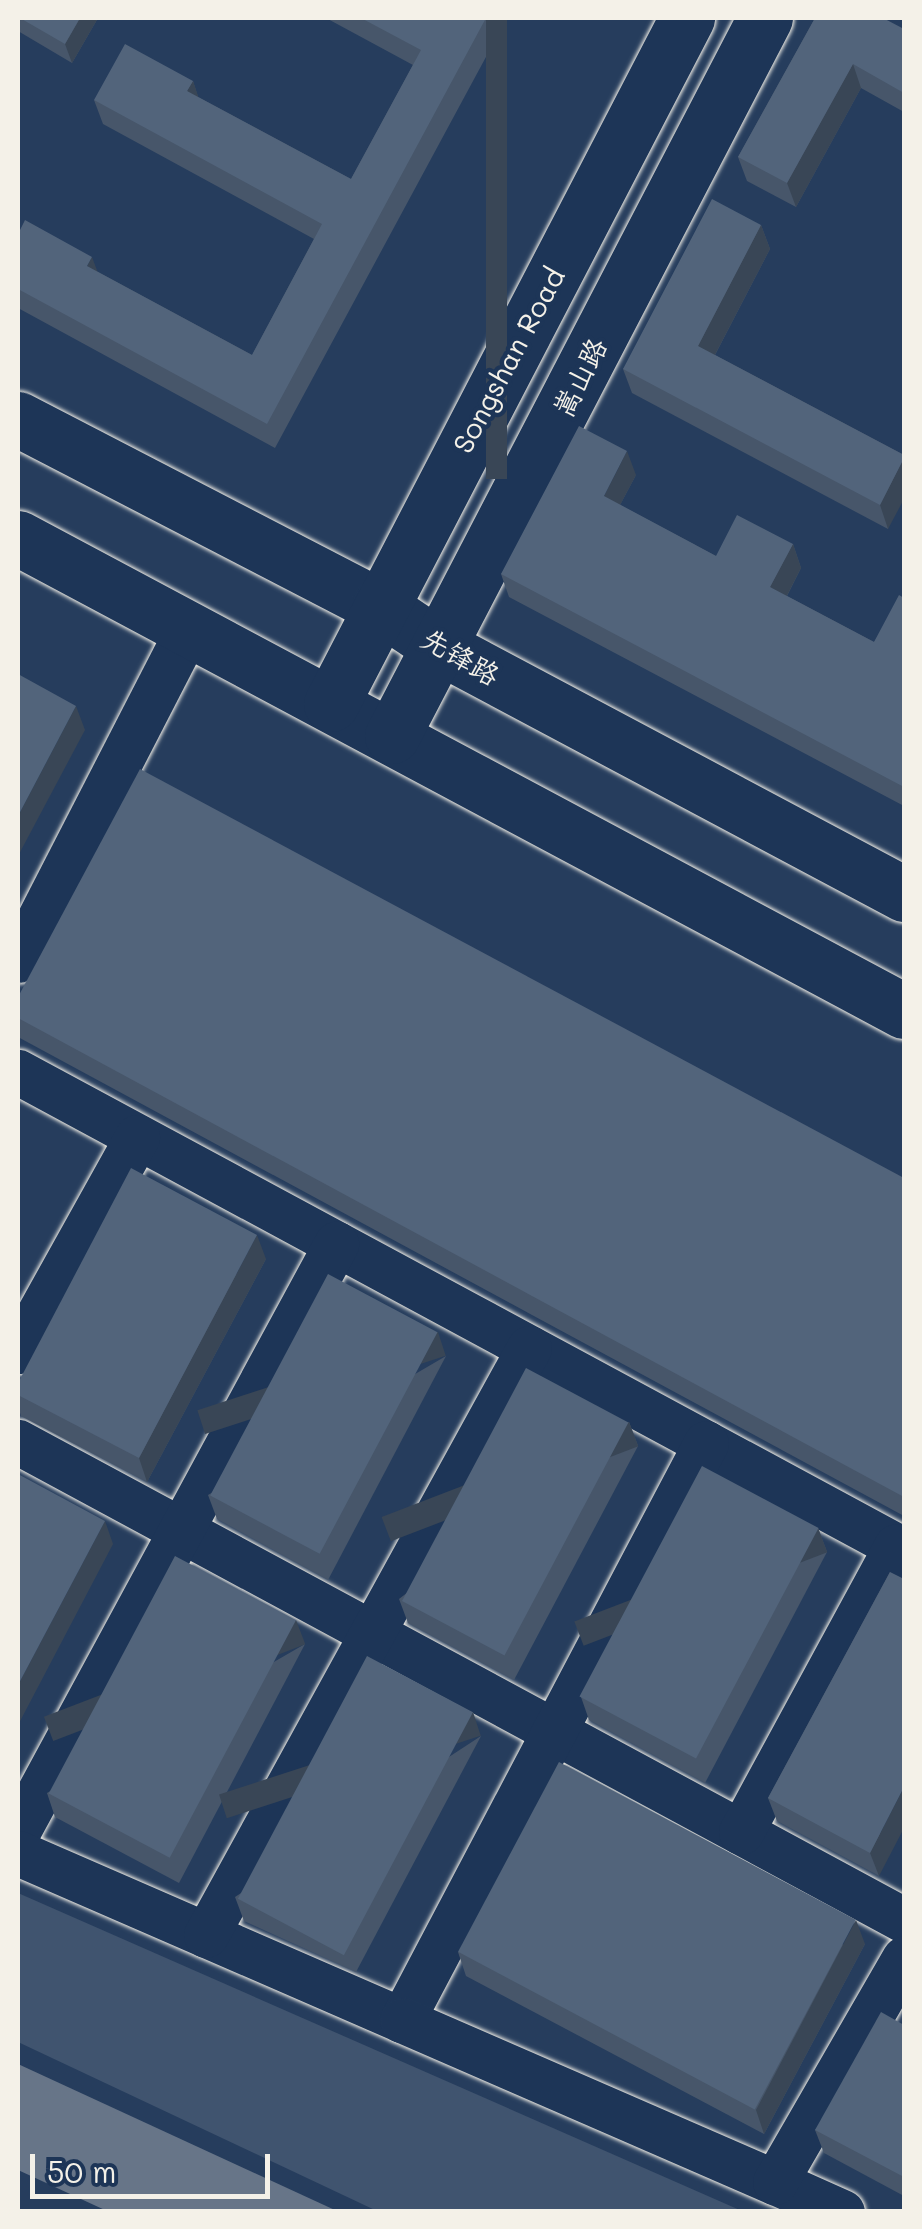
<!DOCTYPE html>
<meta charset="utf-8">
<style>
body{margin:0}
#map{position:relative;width:922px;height:2229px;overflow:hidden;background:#263d5d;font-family:Mali,"LXGW WenKai TC",sans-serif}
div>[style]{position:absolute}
.green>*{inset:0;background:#40546f}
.water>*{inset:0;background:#677588}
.roads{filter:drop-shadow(0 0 2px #f4f1e8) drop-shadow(0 0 2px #f4f1e8)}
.minor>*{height:45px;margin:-22.5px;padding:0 22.5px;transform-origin:22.5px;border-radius:22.5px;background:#1d3557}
.major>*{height:55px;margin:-27.5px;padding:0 27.5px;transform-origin:27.5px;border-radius:27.5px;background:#1d3557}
.wall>*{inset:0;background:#47566a}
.shaded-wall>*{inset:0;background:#394656;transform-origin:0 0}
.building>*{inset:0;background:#52647b;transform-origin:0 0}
span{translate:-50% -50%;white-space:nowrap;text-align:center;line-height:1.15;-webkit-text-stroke:9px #1d3557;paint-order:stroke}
.street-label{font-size:28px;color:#f4f1e8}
.frame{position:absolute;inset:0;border:20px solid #f4f1e8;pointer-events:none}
.scale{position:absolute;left:30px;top:2154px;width:240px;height:45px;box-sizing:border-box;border:5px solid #f4f1e8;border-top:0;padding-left:12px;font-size:30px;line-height:35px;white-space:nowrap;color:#f4f1e8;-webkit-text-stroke:8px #1d3557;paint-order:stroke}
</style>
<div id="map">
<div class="green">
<i style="clip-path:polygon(18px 1893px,742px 2211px,377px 2211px,18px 2042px)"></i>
</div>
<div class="water">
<i style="clip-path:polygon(18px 2064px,337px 2211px,107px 2211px,18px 2170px)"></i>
</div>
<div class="roads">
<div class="minor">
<i style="left:18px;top:960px;width:372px;rotate:-62.8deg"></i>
<i style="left:18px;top:1072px;width:1007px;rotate:28.35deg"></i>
<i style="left:18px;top:1351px;width:245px;rotate:-60.9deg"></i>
<i style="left:18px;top:1442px;width:1007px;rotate:28.35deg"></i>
<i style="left:18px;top:1831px;width:668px;rotate:-61.55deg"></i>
<i style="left:741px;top:1832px;width:325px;rotate:-61.5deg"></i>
<i style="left:18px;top:1853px;width:419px;rotate:23.5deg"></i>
<i style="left:402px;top:2020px;width:652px;rotate:-62.22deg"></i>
<i style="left:206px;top:1935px;width:670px;rotate:-61.18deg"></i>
<i style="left:402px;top:2020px;width:407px;rotate:23.5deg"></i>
<i style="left:842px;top:2212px;width:73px;rotate:-155.9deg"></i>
<i style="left:775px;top:2182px;width:258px;rotate:-60deg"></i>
</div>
<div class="major">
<i style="left:18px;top:419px;width:407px;rotate:27.4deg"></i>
<i style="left:379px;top:606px;width:73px;rotate:33.9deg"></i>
<i style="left:440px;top:647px;width:526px;rotate:28.03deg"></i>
<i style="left:18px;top:538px;width:1004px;rotate:28.1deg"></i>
<i style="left:331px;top:704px;width:773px;rotate:-62.57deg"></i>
<i style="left:392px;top:736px;width:809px;rotate:-62.55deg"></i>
</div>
</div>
<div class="wall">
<i style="clip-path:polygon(18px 18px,98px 18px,72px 63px,18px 31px)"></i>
<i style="clip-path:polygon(326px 18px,507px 18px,275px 448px,18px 308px,18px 234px,98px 272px,252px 355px,314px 239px,103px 124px,94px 100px,193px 81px,198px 97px,351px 179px,413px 65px)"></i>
<i style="clip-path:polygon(815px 18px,904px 29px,904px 112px,861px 88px,796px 207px,747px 181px,738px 157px)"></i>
<i style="clip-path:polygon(761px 225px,770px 249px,715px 355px,904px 455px,888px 529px,632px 393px,623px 369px)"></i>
<i style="clip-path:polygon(636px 475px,620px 505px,716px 556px,793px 544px,801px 568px,787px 596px,874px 642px,904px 598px,904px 806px,509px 597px,501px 574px)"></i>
<i style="clip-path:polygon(18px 997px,904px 1178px,904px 1516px,18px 1037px)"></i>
<i style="clip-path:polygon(266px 1259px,147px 1482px,21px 1416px,18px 1407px,18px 1383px)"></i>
<i style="clip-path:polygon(446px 1356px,328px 1580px,217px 1519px,208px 1495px)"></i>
<i style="clip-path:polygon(629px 1422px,638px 1446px,514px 1680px,408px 1623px,399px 1599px)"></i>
<i style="clip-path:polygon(818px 1528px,827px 1552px,705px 1783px,589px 1720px,581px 1697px)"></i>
<i style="clip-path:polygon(890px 1572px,879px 1876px,777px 1821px,768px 1798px)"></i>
<i style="clip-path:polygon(305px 1644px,179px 1883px,55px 1817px,47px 1793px)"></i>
<i style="clip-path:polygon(481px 1736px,356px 1972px,244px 1921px,235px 1897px)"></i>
<i style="clip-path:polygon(865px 1944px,764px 2134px,466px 1976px,458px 1952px)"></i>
<i style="clip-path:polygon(904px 2025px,904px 2196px,824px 2153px,815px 2130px)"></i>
</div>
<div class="shaded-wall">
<i style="clip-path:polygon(80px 18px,98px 18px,72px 63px,65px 44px)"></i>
<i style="left:486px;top:18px;width:21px;height:461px"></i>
<i style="clip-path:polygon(853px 64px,861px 88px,796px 207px,787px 183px)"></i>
<i style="clip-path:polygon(193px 81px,201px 105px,187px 91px)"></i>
<i style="clip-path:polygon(761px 225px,770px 249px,707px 370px,698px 346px)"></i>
<i style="clip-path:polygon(92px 257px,101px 281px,87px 266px)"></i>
<i style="clip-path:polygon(627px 451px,636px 475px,612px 520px,604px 496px)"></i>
<i style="clip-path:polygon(904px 458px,904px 499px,888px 529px,880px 505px)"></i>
<i style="clip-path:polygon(793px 544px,801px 568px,779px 611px,770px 587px)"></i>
<i style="clip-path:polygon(76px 706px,85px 730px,18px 856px,18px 816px)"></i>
<i style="clip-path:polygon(257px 1235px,266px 1259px,147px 1482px,139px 1458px)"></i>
<i style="left:438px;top:1332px;width:25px;height:253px;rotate:72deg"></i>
<i style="left:629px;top:1422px;width:26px;height:265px;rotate:69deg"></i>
<i style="clip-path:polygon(105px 1521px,113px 1544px,18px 1725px,18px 1685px)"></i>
<i style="left:818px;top:1528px;width:26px;height:261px;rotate:69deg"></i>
<i style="left:296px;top:1620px;width:26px;height:270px;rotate:69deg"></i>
<i style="left:473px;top:1712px;width:25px;height:267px;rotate:72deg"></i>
<i style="clip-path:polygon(904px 1787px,904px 1828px,879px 1876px,870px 1853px)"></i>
<i style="clip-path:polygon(856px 1920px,865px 1944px,764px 2134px,756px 2110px)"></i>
</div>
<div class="building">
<i style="clip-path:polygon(20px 18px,80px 18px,65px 44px)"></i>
<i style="clip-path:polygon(361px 18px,486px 18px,267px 424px,18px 289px,18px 234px,25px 220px,92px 257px,87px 266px,252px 355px,322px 224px,94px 100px,125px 44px,193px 81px,187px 91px,351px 179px,421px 50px)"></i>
<i style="clip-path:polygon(815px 18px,883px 18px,904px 29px,904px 93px,853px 64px,787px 183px,738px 157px)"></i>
<i style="clip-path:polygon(712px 199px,761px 225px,698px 346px,904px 455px,904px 458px,880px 505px,623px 369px)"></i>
<i style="clip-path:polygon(579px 426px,627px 451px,604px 496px,716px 556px,737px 515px,793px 544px,770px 587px,874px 642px,899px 595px,904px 598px,904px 787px,501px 574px)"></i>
<i style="clip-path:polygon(18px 674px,76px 706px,18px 816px)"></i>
<i style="clip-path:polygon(140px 769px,904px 1178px,904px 1497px,18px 1018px,18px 997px)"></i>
<i style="clip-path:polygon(131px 1168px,257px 1235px,139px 1458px,18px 1395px,18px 1383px)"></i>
<i style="left:328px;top:1274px;width:124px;height:251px;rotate:28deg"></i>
<i style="left:526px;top:1368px;width:116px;height:264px;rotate:28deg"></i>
<i style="left:702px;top:1466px;width:132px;height:261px;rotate:28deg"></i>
<i style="clip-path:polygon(18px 1474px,105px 1521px,18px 1685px)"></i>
<i style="left:175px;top:1556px;width:137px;height:269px;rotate:28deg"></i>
<i style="clip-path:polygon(890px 1572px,904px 1579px,904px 1787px,870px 1853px,768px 1798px)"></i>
<i style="left:367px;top:1656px;width:120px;height:275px;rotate:28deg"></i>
<i style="left:559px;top:1762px;width:336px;height:215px;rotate:28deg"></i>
<i style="clip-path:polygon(881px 2012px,904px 2025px,904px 2177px,815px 2130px)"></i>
</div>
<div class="street-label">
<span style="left:508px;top:360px;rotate:-62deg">Songshan Road</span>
<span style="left:579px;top:377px;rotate:-63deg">嵩山路</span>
<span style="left:461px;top:656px;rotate:30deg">先锋路</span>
</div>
<div class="frame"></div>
<div class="scale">50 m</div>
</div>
